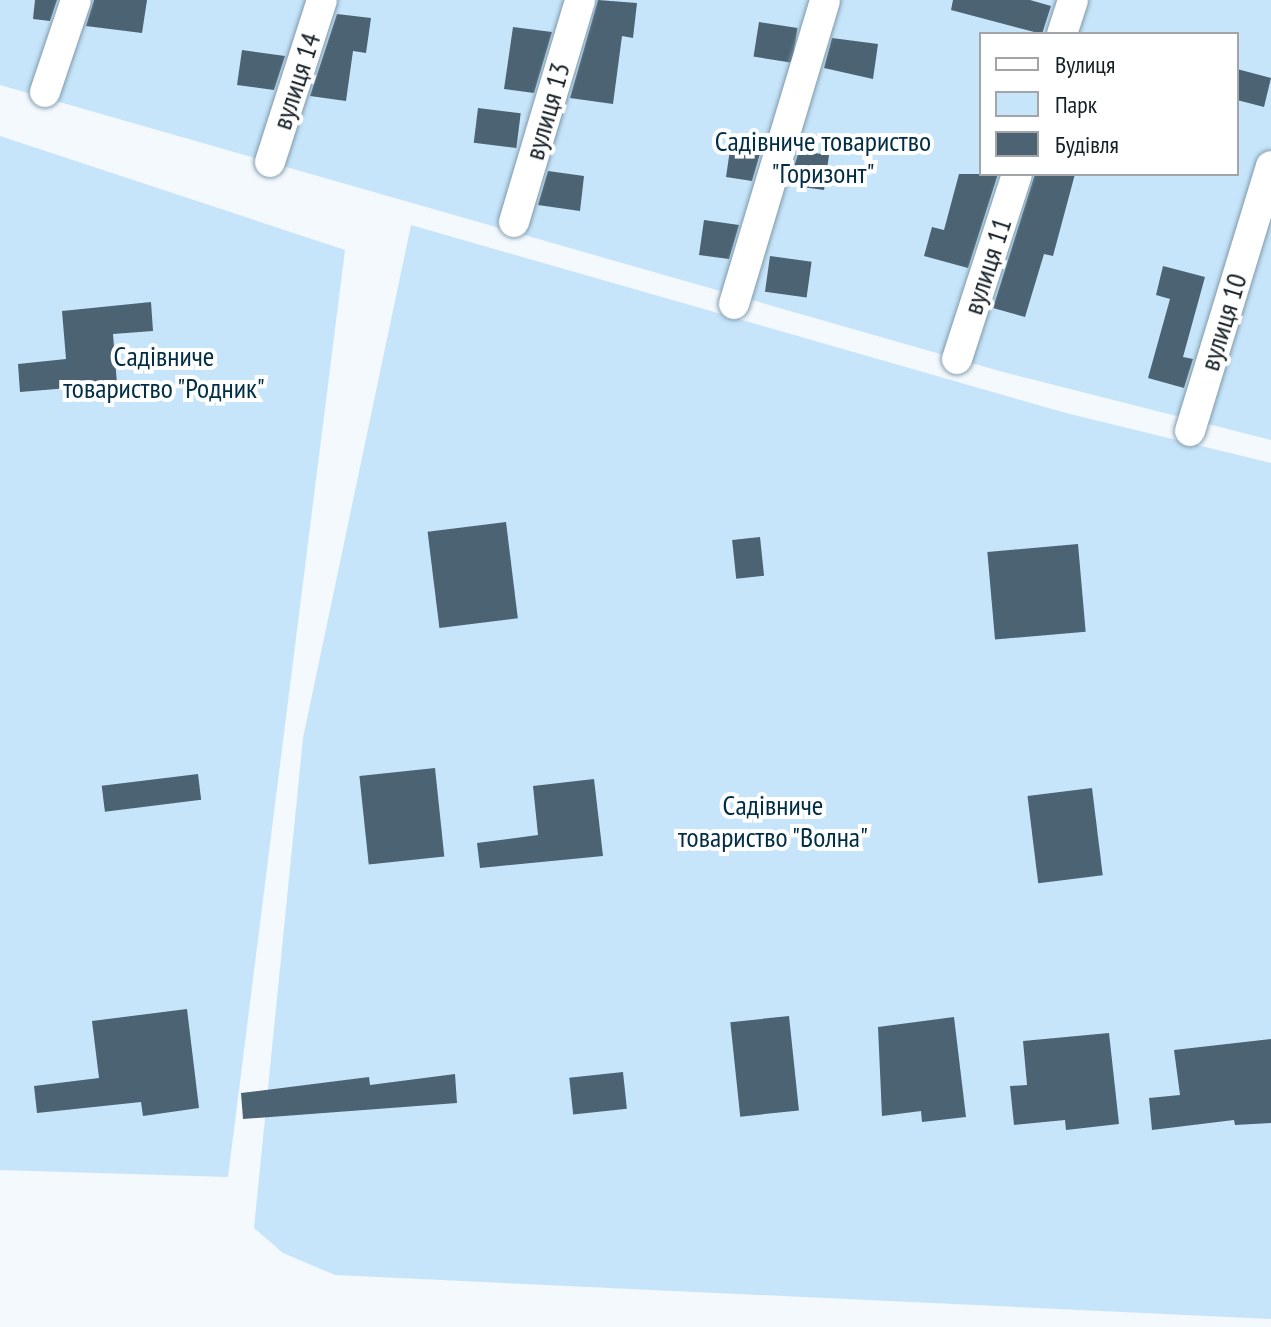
<!DOCTYPE html>
<meta charset="utf-8">
<style>
body{margin:0}
#map{position:relative;width:1271px;height:1327px;overflow:hidden;background:#f4f9fd;font-family:"PT Sans Narrow",sans-serif}
div>[style]{position:absolute}
.green>*{inset:0;background:#c7e5fa}
.building>*{inset:0;background:#4b6373;transform-origin:0 0}
.roads{filter:drop-shadow(0 0 2px #7f99aa) drop-shadow(0 0 2px #7f99aa)}
.street>*{height:30px;margin:-15px;padding:0 15px;transform-origin:15px;border-radius:15px;background:#fff}
span{translate:-50% -50%;white-space:nowrap;text-align:center;line-height:1.15;-webkit-text-stroke:8px #fff;paint-order:stroke}
.street-label{font-size:28px;color:#141e25}
.park-label{font-size:28px;color:#012d45}
.legend{position:absolute;left:979px;top:32px;width:260px;height:144px;box-sizing:border-box;background:#fff;border:2px solid #a1a5a8;margin:0;padding:10px 14px;list-style:none;font-size:24px;color:#141e25}
.legend li{display:flex;align-items:center;gap:16px;height:40px}
.legend b{width:40px;border:2px solid #a1a5a8}
</style>
<div id="map">
<div class="green">
<i style="clip-path:polygon(evenodd,0 0,1271px 0,1271px 440px,1003px 372px,0 85px,0 0,981px 34px,1237px 34px,1237px 174px,981px 174px,981px 34px)"></i>
<i style="clip-path:polygon(0 136px,345px 250px,228px 1177px,0 1170px)"></i>
<i style="clip-path:polygon(411px 225px,1066px 413px,1271px 463px,1271px 1319px,335px 1275px,283px 1253px,254px 1228px,303px 738px)"></i>
</div>
<div class="building">
<i style="clip-path:polygon(35px 0,57px 0,50px 21px,33px 19px)"></i>
<i style="clip-path:polygon(94px 0,147px 0,142px 33px,86px 26px)"></i>
<i style="clip-path:polygon(598px 0,637px 3px,633px 38px,622px 36px,613px 104px,570px 98px)"></i>
<i style="clip-path:polygon(953px 0,1030px 0,1051px 6px,1042px 34px,951px 10px)"></i>
<i style="clip-path:polygon(337px 14px,371px 18px,366px 53px,353px 51px,346px 101px,310px 96px)"></i>
<i style="left:759px;top:22px;width:39px;height:35px;rotate:9deg"></i>
<i style="clip-path:polygon(513px 27px,552px 32px,534px 93px,504px 89px)"></i>
<i style="clip-path:polygon(832px 38px,878px 44px,873px 79px,824px 68px)"></i>
<i style="clip-path:polygon(242px 50px,285px 56px,274px 90px,237px 85px)"></i>
<i style="clip-path:polygon(1237px 69px,1271px 78px,1264px 107px,1237px 100px)"></i>
<i style="left:478px;top:108px;width:43px;height:35px;rotate:7deg"></i>
<i style="clip-path:polygon(732px 136px,764px 140px,752px 181px,726px 177px)"></i>
<i style="clip-path:polygon(799px 151px,829px 155px,824px 190px,788px 185px)"></i>
<i style="clip-path:polygon(548px 171px,584px 176px,580px 211px,538px 205px)"></i>
<i style="clip-path:polygon(959px 174px,998px 174px,968px 268px,924px 256px,932px 227px,944px 230px)"></i>
<i style="clip-path:polygon(1035px 174px,1075px 174px,1053px 256px,1044px 254px,1025px 317px,993px 308px)"></i>
<i style="clip-path:polygon(704px 220px,739px 225px,729px 259px,699px 255px)"></i>
<i style="left:770px;top:256px;width:42px;height:36px;rotate:8deg"></i>
<i style="clip-path:polygon(1163px 266px,1205px 277px,1183px 357px,1193px 359px,1184px 388px,1148px 378px,1170px 299px,1156px 295px)"></i>
<i style="clip-path:polygon(151px 302px,153px 331px,113px 334px,117px 384px,20px 392px,18px 364px,66px 359px,62px 311px)"></i>
<i style="left:506px;top:522px;width:97px;height:79px;rotate:83deg"></i>
<i style="left:760px;top:537px;width:39px;height:28px;rotate:84deg"></i>
<i style="left:1078px;top:544px;width:88px;height:91px;rotate:85deg"></i>
<i style="left:435px;top:768px;width:89px;height:76px;rotate:84deg"></i>
<i style="left:198px;top:774px;width:26px;height:97px;rotate:83deg"></i>
<i style="clip-path:polygon(594px 779px,603px 856px,480px 868px,477px 843px,538px 835px,533px 786px)"></i>
<i style="left:1092px;top:788px;width:88px;height:65px;rotate:83deg"></i>
<i style="clip-path:polygon(187px 1009px,199px 1108px,143px 1116px,141px 1102px,37px 1113px,34px 1086px,99px 1078px,92px 1021px)"></i>
<i style="left:789px;top:1016px;width:95px;height:59px;rotate:84deg"></i>
<i style="clip-path:polygon(954px 1017px,966px 1117px,922px 1122px,921px 1111px,882px 1116px,878px 1027px)"></i>
<i style="clip-path:polygon(1109px 1033px,1119px 1124px,1066px 1130px,1065px 1120px,1014px 1125px,1010px 1086px,1027px 1085px,1023px 1041px)"></i>
<i style="clip-path:polygon(1271px 1039px,1271px 1123px,1235px 1125px,1234px 1120px,1152px 1130px,1149px 1098px,1180px 1095px,1174px 1050px)"></i>
<i style="left:623px;top:1072px;width:37px;height:54px;rotate:84deg"></i>
<i style="clip-path:polygon(455px 1074px,457px 1103px,243px 1119px,241px 1093px,369px 1077px,370px 1085px)"></i>
</div>
<div class="roads">
<div class="street">
<i style="left:1062px;top:34px;width:36px;rotate:-72deg"></i>
<i style="left:45px;top:92px;width:97px;rotate:-71.4deg"></i>
<i style="left:270px;top:162px;width:170px;rotate:-72.2deg"></i>
<i style="left:514px;top:222px;width:232px;rotate:-73.4deg"></i>
<i style="left:734px;top:304px;width:317px;rotate:-73.3deg"></i>
<i style="left:957px;top:359px;width:194px;rotate:-72deg"></i>
<i style="left:1190px;top:431px;width:277px;rotate:-73deg"></i>
</div>
</div>
<div class="street-label">
<span style="left:296px;top:81px;rotate:-72deg">вулиця 14</span>
<span style="left:547px;top:111px;rotate:-74deg">вулиця 13</span>
<span style="left:987px;top:266px;rotate:-72deg">вулиця 11</span>
<span style="left:1223px;top:322px;rotate:-73deg">вулиця 10</span>
</div>
<div class="park-label">
<span style="left:823px;top:157px">Садівниче товариство<br>"Горизонт"</span>
<span style="left:164px;top:372px">Садівниче<br>товариство "Родник"</span>
<span style="left:773px;top:821px">Садівниче<br>товариство "Волна"</span>
</div>
<ul class="legend">
<li><b style="height:10px;background:#fff"></b>Вулиця</li>
<li><b style="height:22px;background:#c7e5fa"></b>Парк</li>
<li><b style="height:22px;background:#4b6373"></b>Будівля</li>
</ul>
</div>
